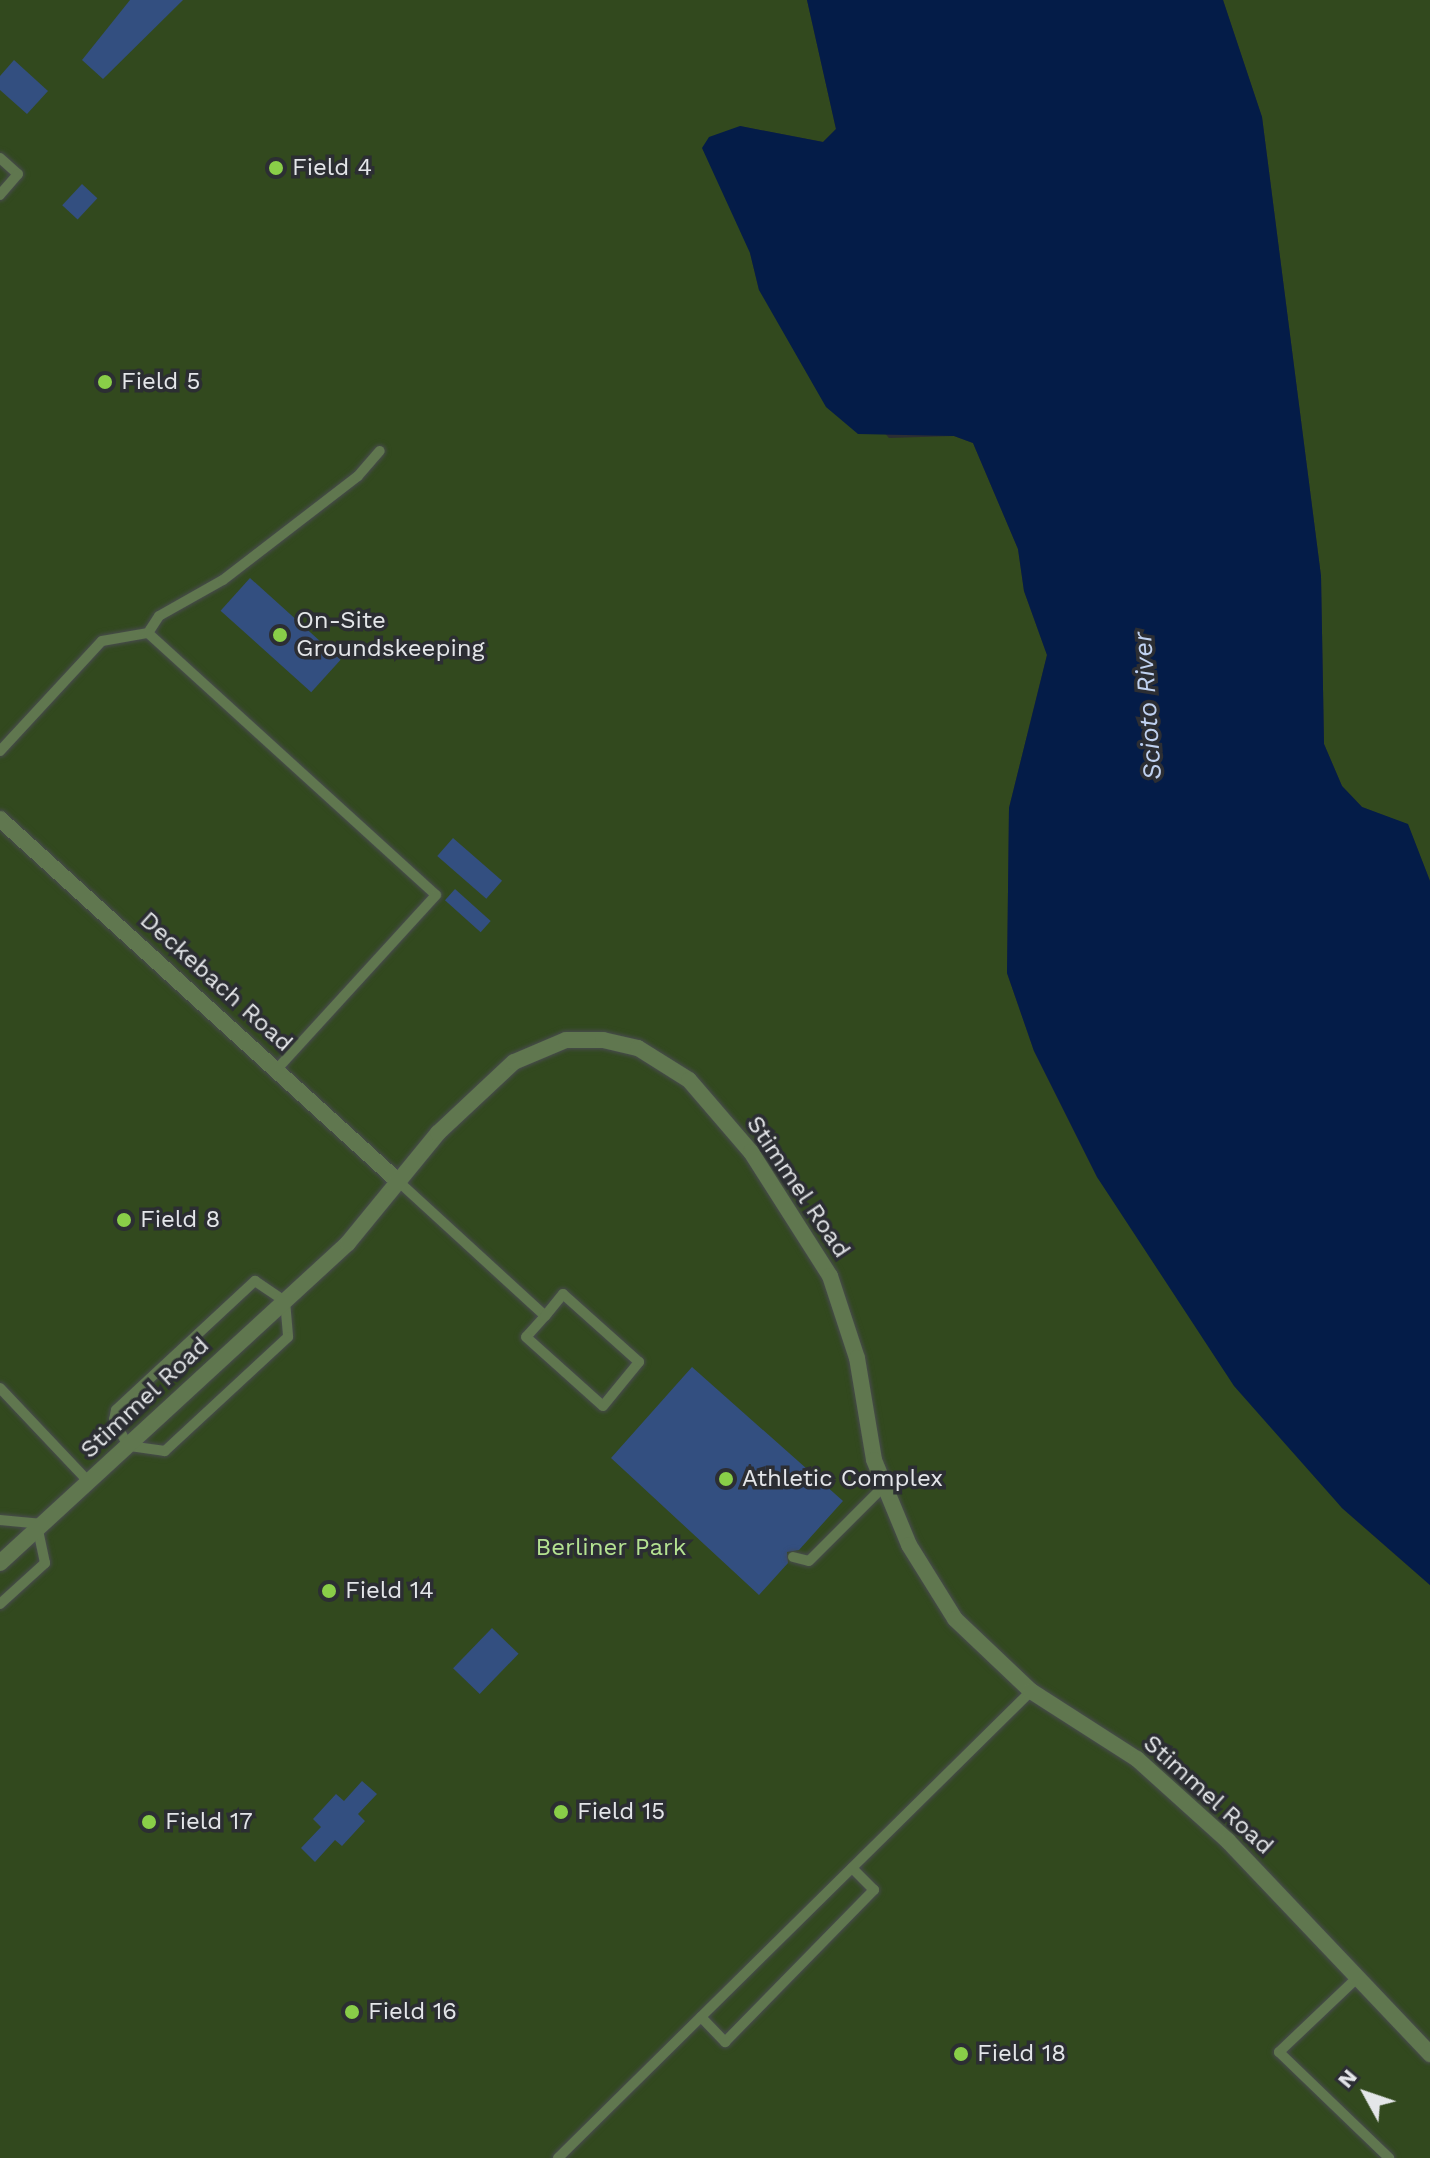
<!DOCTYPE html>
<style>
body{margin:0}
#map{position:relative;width:1430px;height:2158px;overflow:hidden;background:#2c2e33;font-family:"Work Sans",sans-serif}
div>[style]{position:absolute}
.green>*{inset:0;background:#32491e}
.water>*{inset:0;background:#041c48}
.building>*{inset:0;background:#334f80;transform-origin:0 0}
.roads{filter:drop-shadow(0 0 2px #494b50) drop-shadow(0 0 2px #494b50)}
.service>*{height:10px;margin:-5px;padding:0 5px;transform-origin:5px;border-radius:5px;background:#60774f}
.minor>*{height:16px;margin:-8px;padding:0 8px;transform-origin:8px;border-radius:8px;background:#60774f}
.dots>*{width:22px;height:22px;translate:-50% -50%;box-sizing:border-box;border:4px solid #2c2e33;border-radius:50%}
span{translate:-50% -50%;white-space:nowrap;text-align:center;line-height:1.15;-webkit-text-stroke:7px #2c2e33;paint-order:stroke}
.poi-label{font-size:24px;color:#e4e6e9}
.left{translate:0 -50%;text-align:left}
.street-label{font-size:24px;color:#e4e6e9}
.park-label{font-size:24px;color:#b4e291}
.water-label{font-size:26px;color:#bfd1f0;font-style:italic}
.north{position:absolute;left:1326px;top:2054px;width:80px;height:80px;-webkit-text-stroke:6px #2c2e33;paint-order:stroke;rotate:310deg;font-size:22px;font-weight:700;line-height:32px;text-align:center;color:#e4e6e9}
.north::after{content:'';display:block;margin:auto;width:28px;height:36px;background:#e4e6e9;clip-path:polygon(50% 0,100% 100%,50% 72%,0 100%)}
</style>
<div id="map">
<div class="green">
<i style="clip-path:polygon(0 0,807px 0,836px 129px,823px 142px,740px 126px,750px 253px,759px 290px,889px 438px,954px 436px,973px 443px,1018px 549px,1024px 591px,1047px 655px,1009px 808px,1007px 973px,1034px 1051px,1097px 1177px,1342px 1508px,1430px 1585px,1430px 2158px,0 2158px)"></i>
<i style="clip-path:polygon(1223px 0,1430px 0,1430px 881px,1408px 825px,1362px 807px,1342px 786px,1324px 744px,1321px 576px,1262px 117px)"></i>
</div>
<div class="water">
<i style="clip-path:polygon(807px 0,1223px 0,1262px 117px,1321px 576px,1324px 744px,1342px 786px,1362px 807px,1408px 824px,1430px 881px,1430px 1585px,1342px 1508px,1234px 1386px,1097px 1177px,1034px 1051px,1007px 973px,1009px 808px,1047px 655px,1024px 591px,1018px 549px,973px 443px,954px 436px,858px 434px,826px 407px,759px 290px,750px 253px,702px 148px,709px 137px,740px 126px,823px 142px,836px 129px)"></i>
</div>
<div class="building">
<i style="clip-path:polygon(130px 0,183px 0,103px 79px,82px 60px)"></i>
<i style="clip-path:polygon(14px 60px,48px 91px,27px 114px,0 90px,0 76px)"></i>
<i style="left:82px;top:184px;width:21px;height:29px;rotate:43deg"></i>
<i style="left:250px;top:578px;width:122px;height:44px;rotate:42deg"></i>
<i style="left:453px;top:838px;width:65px;height:24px;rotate:41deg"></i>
<i style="left:455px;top:889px;width:48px;height:15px;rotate:42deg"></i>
<i style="clip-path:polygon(692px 1367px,843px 1501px,799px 1550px,787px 1552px,788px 1563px,759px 1595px,611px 1458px)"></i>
<i style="left:492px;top:1628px;width:37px;height:56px;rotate:44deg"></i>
<i style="clip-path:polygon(362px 1781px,377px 1794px,358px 1814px,365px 1821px,342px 1846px,335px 1840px,315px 1862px,301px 1848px,321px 1827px,313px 1819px,336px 1794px,344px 1801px)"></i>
</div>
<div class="roads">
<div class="service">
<i style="left:0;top:158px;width:24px;rotate:42deg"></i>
<i style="left:18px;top:174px;width:28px;rotate:131deg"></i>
<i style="left:148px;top:633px;width:20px;rotate:-57deg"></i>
<i style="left:159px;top:616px;width:73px;rotate:-29.4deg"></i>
<i style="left:223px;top:580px;width:170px;rotate:-37.6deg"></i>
<i style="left:358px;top:476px;width:33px;rotate:-49deg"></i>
<i style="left:0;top:751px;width:150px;rotate:-47.2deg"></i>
<i style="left:102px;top:641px;width:47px;rotate:-9.9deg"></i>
<i style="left:148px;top:633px;width:389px;rotate:42.3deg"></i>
<i style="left:436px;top:895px;width:237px;rotate:132.4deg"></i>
<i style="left:399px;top:1182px;width:198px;rotate:42.5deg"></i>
<i style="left:545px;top:1316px;width:28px;rotate:132deg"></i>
<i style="left:526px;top:1337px;width:103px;rotate:41.9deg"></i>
<i style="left:603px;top:1406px;width:57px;rotate:-50.7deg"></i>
<i style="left:639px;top:1362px;width:102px;rotate:-138.2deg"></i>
<i style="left:563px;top:1294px;width:28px;rotate:129deg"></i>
<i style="left:255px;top:1281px;width:36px;rotate:34deg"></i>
<i style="left:285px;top:1301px;width:36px;rotate:85deg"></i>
<i style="left:288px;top:1337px;width:168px;rotate:137.2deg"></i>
<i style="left:165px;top:1451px;width:37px;rotate:-172deg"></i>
<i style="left:128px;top:1446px;width:30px;rotate:-118deg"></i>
<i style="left:114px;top:1420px;width:10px;rotate:-79deg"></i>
<i style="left:116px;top:1410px;width:190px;rotate:-42.9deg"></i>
<i style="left:0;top:1388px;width:129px;rotate:46.6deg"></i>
<i style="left:0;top:1520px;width:43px;rotate:5.3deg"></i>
<i style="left:793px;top:1557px;width:16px;rotate:14deg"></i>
<i style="left:809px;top:1561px;width:107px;rotate:-45deg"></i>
<i style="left:0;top:1604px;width:61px;rotate:-42.3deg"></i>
<i style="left:45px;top:1563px;width:35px;rotate:-102deg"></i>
<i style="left:1358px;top:1977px;width:109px;rotate:136.5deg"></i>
<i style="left:1279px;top:2052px;width:153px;rotate:43.9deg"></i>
<i style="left:701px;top:2017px;width:35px;rotate:46deg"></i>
<i style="left:725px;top:2042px;width:213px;rotate:-45.6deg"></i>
<i style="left:874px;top:1890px;width:31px;rotate:-135deg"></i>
<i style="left:558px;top:2158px;width:665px;rotate:-44.63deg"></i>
</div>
<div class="minor">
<i style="left:0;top:819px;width:539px;rotate:42.3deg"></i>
<i style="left:0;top:1563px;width:473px;rotate:-42.6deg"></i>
<i style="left:348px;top:1243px;width:142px;rotate:-50.7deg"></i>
<i style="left:438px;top:1133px;width:104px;rotate:-43.1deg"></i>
<i style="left:514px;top:1062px;width:56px;rotate:-22.9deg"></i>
<i style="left:566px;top:1040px;width:37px"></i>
<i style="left:603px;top:1040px;width:36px;rotate:13deg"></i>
<i style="left:638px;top:1048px;width:60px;rotate:32.1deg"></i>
<i style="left:689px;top:1080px;width:95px;rotate:49.3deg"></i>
<i style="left:751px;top:1152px;width:147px;rotate:57.5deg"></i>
<i style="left:830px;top:1276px;width:86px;rotate:71.8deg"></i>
<i style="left:857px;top:1358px;width:103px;rotate:80.5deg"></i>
<i style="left:874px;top:1460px;width:92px;rotate:67.6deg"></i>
<i style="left:909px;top:1545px;width:87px;rotate:58.1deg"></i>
<i style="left:955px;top:1619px;width:105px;rotate:43.5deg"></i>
<i style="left:1031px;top:1691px;width:126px;rotate:32.7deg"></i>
<i style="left:1137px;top:1759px;width:122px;rotate:42deg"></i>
<i style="left:1228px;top:1841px;width:294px;rotate:46.5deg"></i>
</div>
</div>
<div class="dots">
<i style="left:276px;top:168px;background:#89ce48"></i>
<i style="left:105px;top:382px;background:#89ce48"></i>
<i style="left:280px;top:635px;background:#89ce48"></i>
<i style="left:124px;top:1220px;background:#89ce48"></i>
<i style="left:726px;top:1479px;background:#89ce48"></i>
<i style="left:329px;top:1591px;background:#89ce48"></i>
<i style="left:561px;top:1812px;background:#89ce48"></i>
<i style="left:149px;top:1822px;background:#89ce48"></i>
<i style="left:352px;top:2012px;background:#89ce48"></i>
<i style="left:961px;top:2054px;background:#89ce48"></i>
</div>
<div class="poi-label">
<span class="left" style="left:292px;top:168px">Field 4</span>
<span class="left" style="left:121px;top:382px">Field 5</span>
<span class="left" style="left:296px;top:635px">On-Site<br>Groundskeeping</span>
<span class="left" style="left:140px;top:1220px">Field 8</span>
<span class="left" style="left:742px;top:1479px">Athletic Complex</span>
<span class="left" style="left:345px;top:1591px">Field 14</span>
<span class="left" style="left:577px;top:1812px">Field 15</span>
<span class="left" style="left:165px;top:1822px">Field 17</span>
<span class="left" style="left:368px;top:2012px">Field 16</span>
<span class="left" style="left:977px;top:2054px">Field 18</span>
</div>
<div class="street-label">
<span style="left:216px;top:982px;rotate:42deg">Deckebach Road</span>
<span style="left:798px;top:1187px;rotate:56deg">Stimmel Road</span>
<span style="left:145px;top:1398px;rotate:-43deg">Stimmel Road</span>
<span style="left:1208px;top:1795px;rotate:42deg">Stimmel Road</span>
</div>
<div class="park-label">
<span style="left:611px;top:1548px">Berliner Park</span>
</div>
<div class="water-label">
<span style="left:1148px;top:706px;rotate:-94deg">Scioto River</span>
</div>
<div class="north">N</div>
</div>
